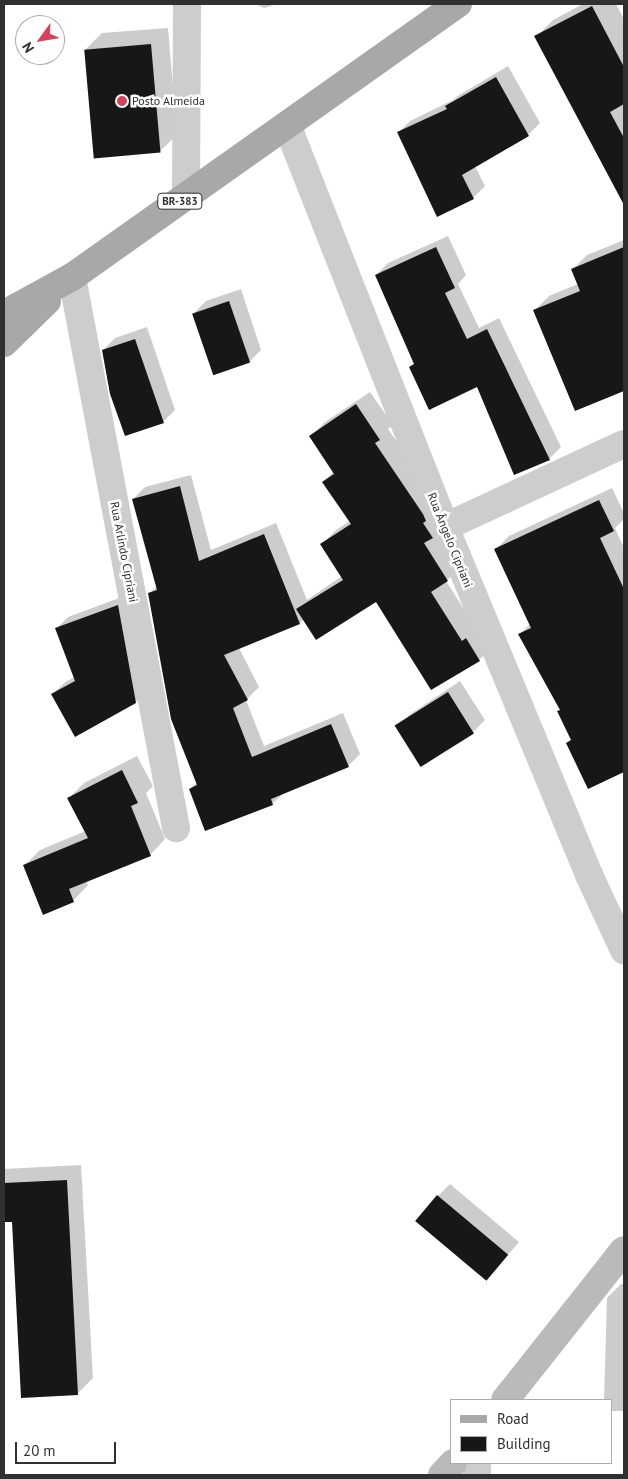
<!DOCTYPE html>
<meta charset="utf-8">
<style>
body{margin:0}
#map{position:relative;width:628px;height:1479px;overflow:hidden;background:#fff;font-family:"PT Sans",sans-serif}
div>[style]{position:absolute}
.shadow>*{inset:0;background:#0003}
.building>*{inset:0;background:#171717;transform-origin:0 0}
.street>*{height:28px;margin:-14px;padding:0 14px;transform-origin:14px;border-radius:14px;background:#cdcdcd}
.secondary>*{height:28px;margin:-14px;padding:0 14px;transform-origin:14px;border-radius:14px;background:#bababa}
.primary>*{height:28px;margin:-14px;padding:0 14px;transform-origin:14px;border-radius:14px;background:#a8a8a8}
.dots>*{width:14px;height:14px;translate:-50% -50%;box-sizing:border-box;border:2px solid #fff;border-radius:50%}
span{translate:-50% -50%;white-space:nowrap;text-align:center;line-height:1.15;-webkit-text-stroke:5px #fff;paint-order:stroke}
.shield-label span{padding:1px 4px;background:#fff;border:1px solid;border-radius:4px;-webkit-text-stroke-width:0}
.shield-label{font-size:11px;color:#303030;font-weight:700}
.poi-label{font-size:12px;color:#303030}
.left{translate:0 -50%;text-align:left}
.street-label{font-size:12px;color:#303030}
.frame{position:absolute;inset:0;border:5px solid #303030;pointer-events:none}
.legend{position:absolute;left:450px;top:1399px;width:162px;height:65px;box-sizing:border-box;background:#fff;border:1px solid #acacac;margin:0;padding:6px 9px;list-style:none;font-size:15px;color:#303030}
.legend li{display:flex;align-items:center;gap:10px;height:25px}
.legend b{width:25px;border:1px solid #acacac}
.north{position:absolute;left:15px;top:15px;width:50px;height:50px;box-sizing:border-box;background:#fff;border:1px solid #acacac;border-radius:50%;rotate:238deg;font-size:14px;font-weight:700;line-height:20px;text-align:center;color:#303030}
.north::after{content:'';display:block;margin:auto;width:18px;height:22px;background:#d7415c;clip-path:polygon(50% 0,100% 100%,50% 72%,0 100%)}
.scale{position:absolute;left:15px;top:1442px;width:101px;height:22px;box-sizing:border-box;border:2px solid #303030;border-top:0;padding-left:6px;font-size:15px;line-height:18px;white-space:nowrap;color:#303030;-webkit-text-stroke:4px #fff;paint-order:stroke}
</style>
<div id="map">
<div class="shadow">
<i style="clip-path:polygon(256px 4px,277px 4px,264px 8px)"></i>
<i style="clip-path:polygon(583px 4px,616px 4px,624px 19px,624px 163px,608px 172px,536px 37px,553px 20px)"></i>
<i style="clip-path:polygon(168px 28px,177px 135px,160px 151px,85px 50px,102px 33px)"></i>
<i style="clip-path:polygon(508px 66px,540px 123px,528px 135px,475px 166px,485px 186px,473px 198px,398px 133px,410px 121px,453px 100px,459px 95px)"></i>
<i style="clip-path:polygon(448px 236px,466px 275px,458px 284px,479px 328px,499px 318px,561px 447px,549px 459px,478px 385px,410px 367px,415px 363px,376px 275px,388px 263px)"></i>
<i style="clip-path:polygon(624px 240px,624px 389px,576px 409px,535px 310px,549px 296px,578px 284px,572px 270px,587px 255px)"></i>
<i style="clip-path:polygon(241px 289px,261px 350px,249px 362px,194px 313px,206px 301px)"></i>
<i style="clip-path:polygon(147px 327px,175px 410px,163px 422px,103px 350px,115px 338px)"></i>
<i style="clip-path:polygon(370px 392px,393px 425px,388px 429px,437px 500px,462px 567px,446px 581px,476px 628px,493px 646px,479px 660px,377px 600px,304px 619px,300px 623px,239px 648px,259px 687px,246px 700px,264px 746px,343px 713px,360px 754px,348px 766px,284px 793px,272px 804px,190px 789px,197px 782px,149px 594px,157px 586px,133px 499px,145px 487px,191px 475px,211px 550px,276px 523px,307px 600px,342px 576px,322px 544px,336px 530px,350px 521px,323px 482px,334px 471px,311px 436px,325px 422px)"></i>
<i style="clip-path:polygon(612px 488px,624px 513px,624px 519px,615px 528px,624px 548px,624px 771px,589px 788px,568px 743px,572px 739px,561px 709px,520px 634px,530px 624px,496px 549px,509px 536px)"></i>
<i style="clip-path:polygon(130px 594px,148px 689px,136px 702px,52px 695px,64px 683px,74px 677px,56px 629px,68px 617px)"></i>
<i style="clip-path:polygon(460px 681px,485px 720px,473px 732px,423px 766px,397px 727px,409px 715px)"></i>
<i style="clip-path:polygon(137px 756px,153px 786px,146px 793px,165px 839px,150px 855px,86px 880px,88px 885px,73px 901px,24px 866px,40px 850px,86px 831px,69px 798px,84px 783px)"></i>
<i style="clip-path:polygon(81px 1165px,93px 1378px,77px 1394px,13px 1220px,4px 1221px,4px 1169px)"></i>
<i style="clip-path:polygon(450px 1184px,519px 1242px,487px 1279px,438px 1196px)"></i>
<i style="clip-path:polygon(621px 1284px,624px 1284px,624px 1411px,612px 1411px,612px 1400px,604px 1400px,607px 1298px)"></i>
</div>
<div class="building">
<i style="clip-path:polygon(592px 6px,624px 67px,624px 104px,610px 112px,624px 138px,624px 205px,534px 36px)"></i>
<i style="left:151px;top:44px;width:109px;height:67px;rotate:85deg"></i>
<i style="clip-path:polygon(496px 77px,529px 136px,462px 175px,474px 199px,437px 217px,397px 132px,447px 109px,445px 106px)"></i>
<i style="clip-path:polygon(436px 247px,455px 288px,445px 293px,467px 339px,487px 329px,550px 460px,514px 475px,477px 387px,429px 410px,409px 367px,414px 364px,375px 275px)"></i>
<i style="clip-path:polygon(624px 247px,624px 391px,575px 411px,533px 310px,580px 291px,571px 269px)"></i>
<i style="left:229px;top:301px;width:65px;height:39px;rotate:71deg"></i>
<i style="clip-path:polygon(135px 339px,164px 423px,125px 436px,110px 394px,102px 350px)"></i>
<i style="clip-path:polygon(356px 404px,380px 440px,375px 443px,423px 514px,426px 521px,423px 523px,433px 538px,424px 543px,448px 581px,431px 592px,462px 641px,466px 638px,480px 661px,431px 690px,376px 602px,316px 640px,296px 609px,343px 580px,320px 544px,351px 524px,322px 482px,334px 474px,309px 436px)"></i>
<i style="clip-path:polygon(180px 486px,199px 561px,264px 534px,300px 624px,224px 655px,248px 700px,233px 708px,252px 757px,331px 724px,349px 767px,271px 799px,273px 805px,205px 831px,189px 789px,197px 785px,171px 719px,148px 593px,157px 590px,132px 499px)"></i>
<i style="clip-path:polygon(599px 500px,614px 531px,600px 538px,624px 589px,624px 772px,588px 789px,566px 743px,571px 740px,557px 711px,560px 710px,518px 634px,531px 628px,494px 549px)"></i>
<i style="clip-path:polygon(118px 605px,136px 703px,75px 737px,51px 694px,75px 681px,55px 628px)"></i>
<i style="left:448px;top:692px;width:49px;height:63px;rotate:58deg"></i>
<i style="clip-path:polygon(122px 770px,138px 803px,131px 806px,151px 856px,69px 889px,74px 902px,43px 915px,23px 865px,88px 838px,67px 798px)"></i>
<i style="clip-path:polygon(67px 1180px,78px 1395px,21px 1398px,12px 1222px,4px 1222px,4px 1183px)"></i>
<i style="left:437px;top:1195px;width:93px;height:34px;rotate:40deg"></i>
</div>
<div class="street">
<i style="left:287px;top:125px;width:432px;rotate:68.5deg"></i>
<i style="left:445px;top:527px;width:377px;rotate:67.5deg"></i>
<i style="left:589px;top:875px;width:83px;rotate:65deg"></i>
<i style="left:186px;top:197px;width:193px;rotate:-89.7deg"></i>
<i style="left:72px;top:277px;width:561px;rotate:79.31deg"></i>
<i style="left:445px;top:527px;width:197px;rotate:-24.9deg"></i>
<i style="left:477px;top:1475px;width:12px;rotate:-90deg"></i>
</div>
<div class="secondary">
<i style="left:505px;top:1400px;width:191px;rotate:-51.6deg"></i>
<i style="left:442px;top:1475px;width:16px;rotate:-47deg"></i>
</div>
<div class="primary">
<i style="left:4px;top:314px;width:77px;rotate:-28.6deg"></i>
<i style="left:72px;top:277px;width:473px;rotate:-35.3deg"></i>
<i style="left:4px;top:343px;width:60px;rotate:-44.3deg"></i>
</div>
<div class="dots">
<i style="left:122px;top:101px;background:#d7415c"></i>
</div>
<div class="shield-label">
<span style="left:180px;top:201px">BR-383</span>
</div>
<div class="poi-label">
<span class="left" style="left:132px;top:101px">Posto Almeida</span>
</div>
<div class="street-label">
<span style="left:450px;top:540px;rotate:68deg">Rua Ângelo Cipriani</span>
<span style="left:124px;top:552px;rotate:79deg">Rua Arlindo Cipriani</span>
</div>
<div class="frame"></div>
<ul class="legend">
<li><b style="height:6px;background:#a8a8a8"></b>Road</li>
<li><b style="height:14px;background:#171717"></b>Building</li>
</ul>
<div class="north">N</div>
<div class="scale">20 m</div>
</div>
